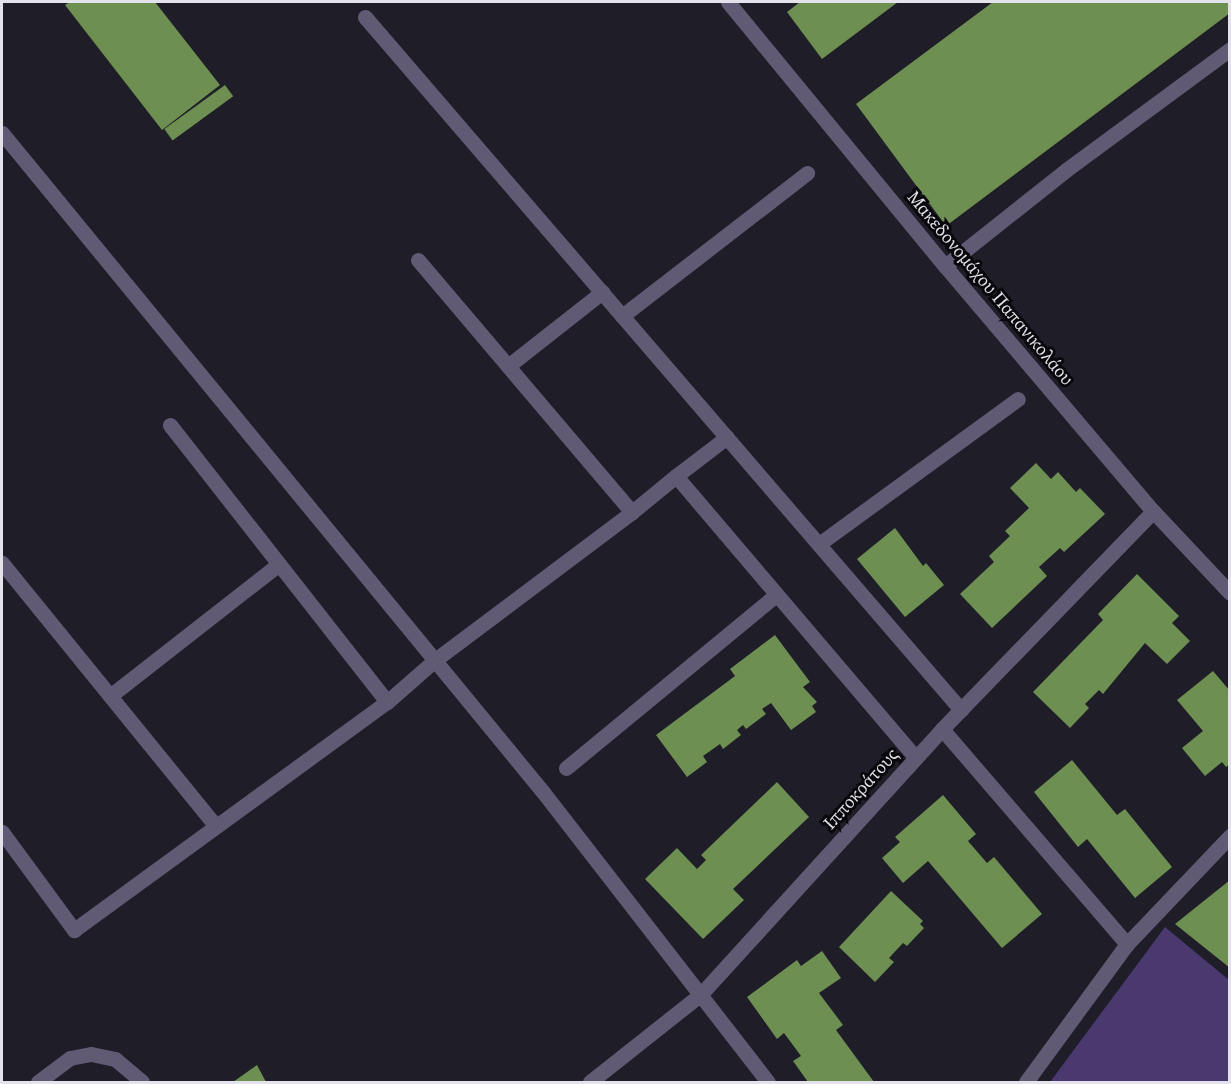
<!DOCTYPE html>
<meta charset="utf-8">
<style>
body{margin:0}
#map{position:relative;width:1231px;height:1084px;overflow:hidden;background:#1f1d27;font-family:"Source Serif 4",serif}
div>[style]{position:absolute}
.green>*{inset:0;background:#49396e}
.building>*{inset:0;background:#6d8f51;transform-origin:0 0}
.minor>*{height:15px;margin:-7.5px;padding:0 7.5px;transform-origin:7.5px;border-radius:7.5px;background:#615a75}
span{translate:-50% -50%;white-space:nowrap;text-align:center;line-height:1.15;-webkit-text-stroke:6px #09080c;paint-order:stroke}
.street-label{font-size:18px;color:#e4e2ea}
.frame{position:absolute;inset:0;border:3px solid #e4e2ea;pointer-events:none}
</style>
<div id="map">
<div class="green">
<i style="clip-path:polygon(1165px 927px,1229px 980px,1229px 1082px,1050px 1082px)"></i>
</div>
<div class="building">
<i style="clip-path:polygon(70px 2px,155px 2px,220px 85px,162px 130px,65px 5px)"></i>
<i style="clip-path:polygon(800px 2px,898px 2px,822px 59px,787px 12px)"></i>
<i style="clip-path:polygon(993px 2px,1230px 2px,1230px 13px,946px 226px,856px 104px)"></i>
<i style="left:225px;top:85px;width:14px;height:75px;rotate:54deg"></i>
<i style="clip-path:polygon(1036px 463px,1051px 479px,1058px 472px,1076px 492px,1080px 488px,1105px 514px,1064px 552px,1060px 548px,1039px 567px,1047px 576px,992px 628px,960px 594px,994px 562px,989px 556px,1010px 536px,1005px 531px,1029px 508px,1010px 488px)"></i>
<i style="clip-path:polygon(895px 528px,923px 566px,926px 563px,944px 585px,905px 617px,857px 559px)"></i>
<i style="clip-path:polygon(1137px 574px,1179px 616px,1172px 623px,1190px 641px,1167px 664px,1145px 643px,1103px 694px,1099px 690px,1085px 704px,1089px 708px,1070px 728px,1033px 692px,1103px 620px,1098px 614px)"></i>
<i style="clip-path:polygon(775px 635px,810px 682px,803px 687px,817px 702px,812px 706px,816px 712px,791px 730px,771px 703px,762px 709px,766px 714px,746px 729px,743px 725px,737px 730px,741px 735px,723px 749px,720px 744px,703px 756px,707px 762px,687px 777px,656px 735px,735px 676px,730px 669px)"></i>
<i style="clip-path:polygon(1213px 671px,1230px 691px,1230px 764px,1226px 767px,1222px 762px,1205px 776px,1182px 748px,1203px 731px,1177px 700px)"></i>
<i style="clip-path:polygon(1072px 760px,1117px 815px,1125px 809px,1172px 867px,1135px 898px,1087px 839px,1078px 847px,1034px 792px)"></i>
<i style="clip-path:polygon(777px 782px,809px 817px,733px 889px,744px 900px,703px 939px,645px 879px,677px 848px,697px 869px,706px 860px,701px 855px)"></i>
<i style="clip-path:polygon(943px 795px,976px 834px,968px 841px,987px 863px,994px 857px,1042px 914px,1002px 948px,928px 861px,903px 883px,882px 858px,900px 842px,895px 837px)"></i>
<i style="clip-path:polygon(1230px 880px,1230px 968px,1175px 924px)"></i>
<i style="clip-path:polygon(891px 891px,923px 921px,920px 924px,924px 928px,907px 946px,903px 943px,889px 958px,894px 962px,875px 982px,839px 947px)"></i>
<i style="clip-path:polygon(822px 951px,841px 978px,819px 993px,843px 1025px,836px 1030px,874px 1082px,808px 1082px,793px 1061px,801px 1056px,784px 1033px,777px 1039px,747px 997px,797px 960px,801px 966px)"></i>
<i style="clip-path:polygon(257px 1065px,266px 1082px,233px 1082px)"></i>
</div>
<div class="minor">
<i style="left:728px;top:2px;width:342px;rotate:50.6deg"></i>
<i style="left:945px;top:266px;width:321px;rotate:49.7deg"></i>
<i style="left:1153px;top:511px;width:112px;rotate:46.8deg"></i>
<i style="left:365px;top:17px;width:914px;rotate:49.3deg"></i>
<i style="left:2px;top:133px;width:853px;rotate:50.62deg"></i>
<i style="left:543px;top:792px;width:367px;rotate:52.2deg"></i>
<i style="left:418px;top:260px;width:331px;rotate:49.7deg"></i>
<i style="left:632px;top:512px;width:57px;rotate:-39.3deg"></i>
<i style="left:676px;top:476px;width:370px;rotate:49.6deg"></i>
<i style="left:945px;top:266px;width:154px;rotate:-38.4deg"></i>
<i style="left:1066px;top:170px;width:204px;rotate:-36.4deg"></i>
<i style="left:622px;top:316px;width:234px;rotate:-37.7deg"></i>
<i style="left:508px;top:366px;width:120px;rotate:-38.2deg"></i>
<i style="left:170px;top:425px;width:352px;rotate:51.9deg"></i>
<i style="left:676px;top:476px;width:64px;rotate:-37.4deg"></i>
<i style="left:819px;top:544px;width:246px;rotate:-36.1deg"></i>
<i style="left:2px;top:563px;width:339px;rotate:50.9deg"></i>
<i style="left:110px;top:696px;width:214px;rotate:-38deg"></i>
<i style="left:942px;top:729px;width:284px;rotate:49.3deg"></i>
<i style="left:566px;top:768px;width:272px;rotate:-39.5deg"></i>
<i style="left:2px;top:832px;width:122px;rotate:53.7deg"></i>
<i style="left:74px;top:930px;width:387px;rotate:-36.1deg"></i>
<i style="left:387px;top:702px;width:64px;rotate:-41.2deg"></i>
<i style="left:435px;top:660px;width:246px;rotate:-36.9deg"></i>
<i style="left:38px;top:1082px;width:40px;rotate:-37deg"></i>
<i style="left:70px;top:1058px;width:21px;rotate:-11deg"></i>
<i style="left:91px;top:1054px;width:25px;rotate:12deg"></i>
<i style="left:115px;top:1059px;width:35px;rotate:40deg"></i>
<i style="left:590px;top:1082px;width:142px;rotate:-38.4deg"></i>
<i style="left:701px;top:994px;width:358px;rotate:-47.7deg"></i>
<i style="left:942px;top:729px;width:303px;rotate:-45.9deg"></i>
<i style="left:1026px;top:1082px;width:171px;rotate:-53.8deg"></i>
<i style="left:1127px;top:944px;width:149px;rotate:-46.4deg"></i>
</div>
<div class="street-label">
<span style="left:990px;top:288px;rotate:50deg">Μακεδονομάχου Παπανικολάου</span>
<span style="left:861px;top:789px;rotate:-48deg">Ιπποκράτους</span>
</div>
<div class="frame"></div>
</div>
